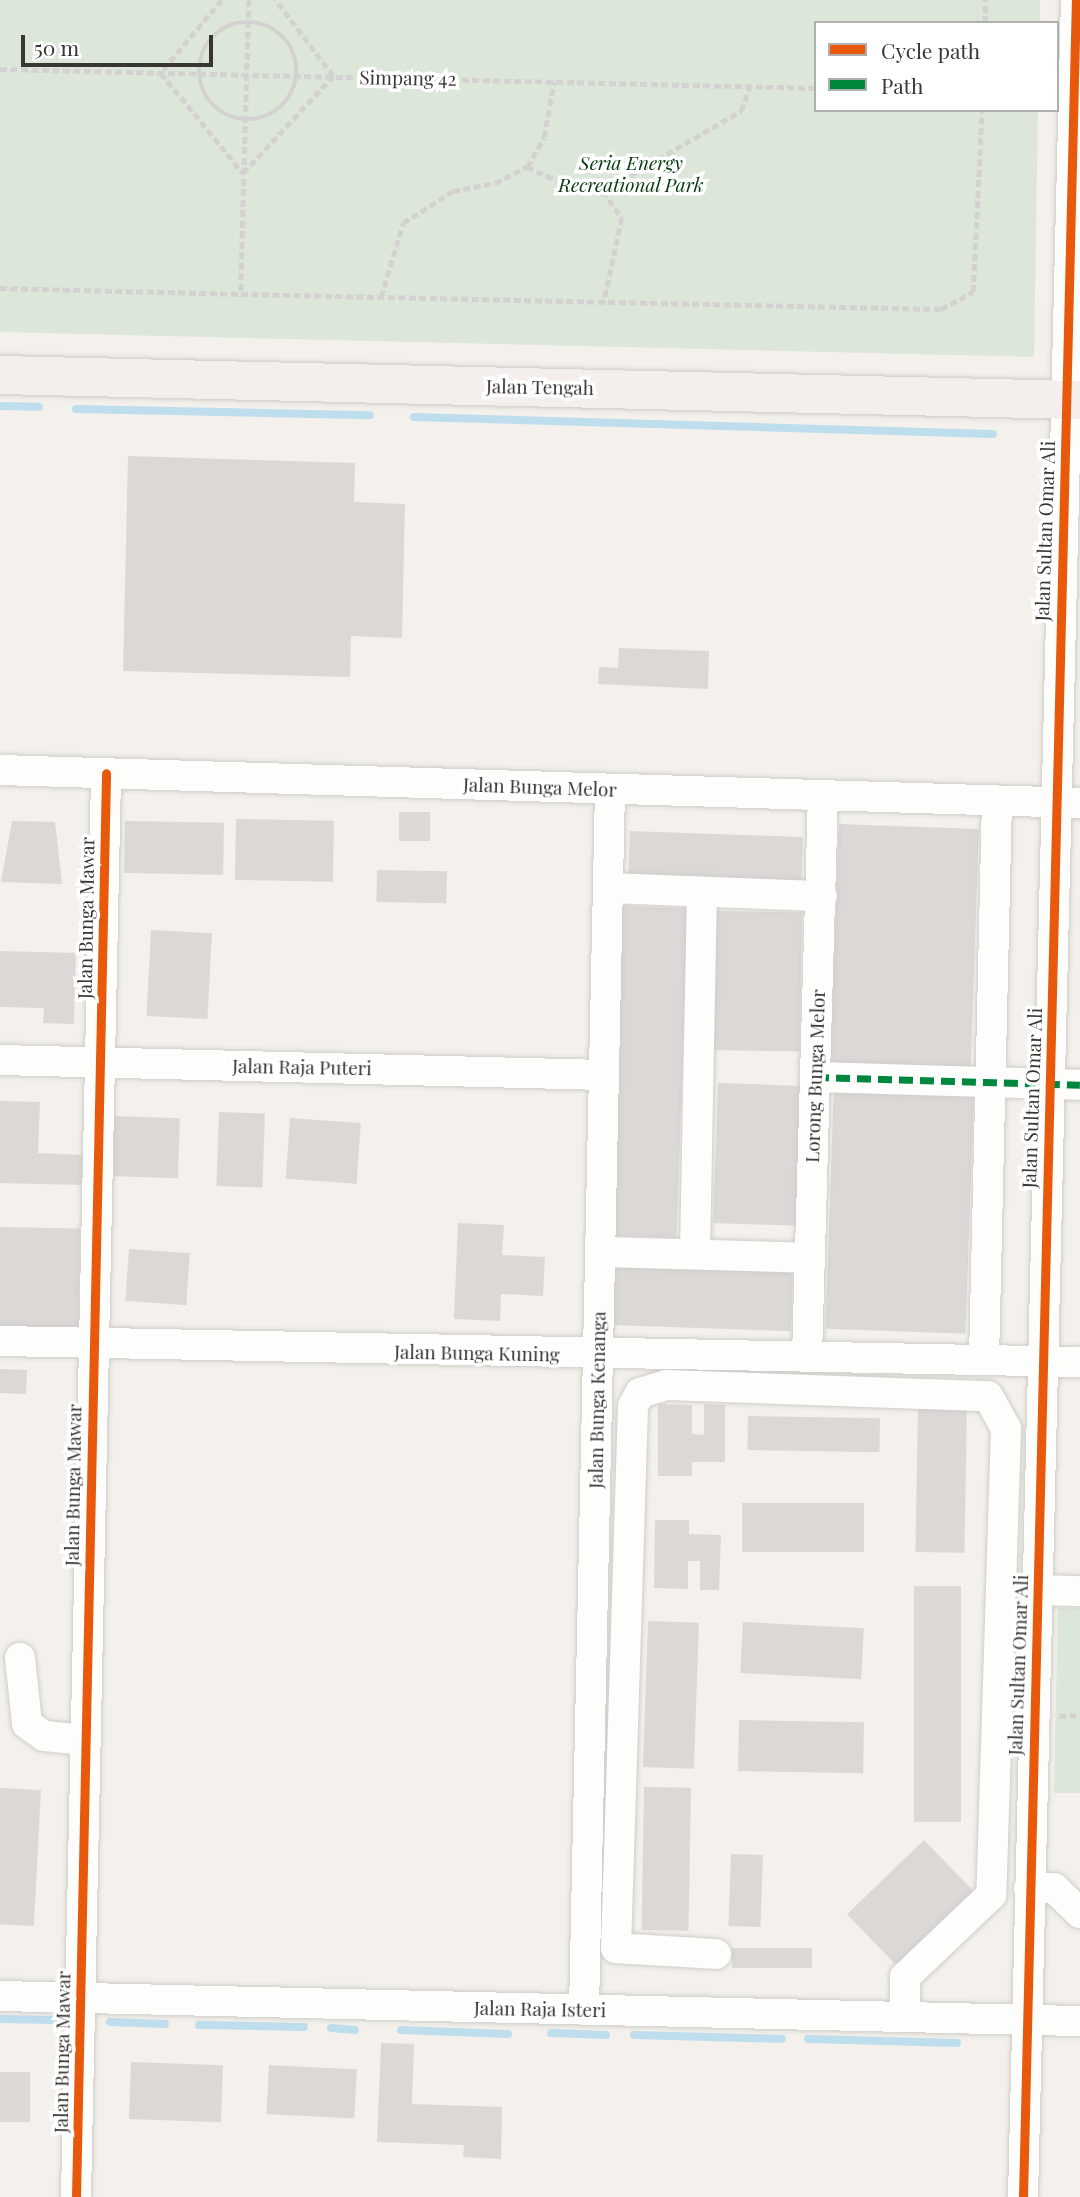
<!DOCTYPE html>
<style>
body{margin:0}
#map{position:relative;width:1080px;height:2197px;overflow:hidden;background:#f4f1ec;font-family:"Playfair Display",serif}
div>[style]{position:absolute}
.green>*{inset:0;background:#dce7d9}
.stream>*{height:8px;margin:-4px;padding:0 4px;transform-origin:4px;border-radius:4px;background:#bedded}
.building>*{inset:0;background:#dbd8d6;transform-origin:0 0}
.path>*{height:4.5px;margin-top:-2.25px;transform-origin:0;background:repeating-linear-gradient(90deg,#d3d2d0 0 7px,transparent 0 10.5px)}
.path>.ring{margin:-2.25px;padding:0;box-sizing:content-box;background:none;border:4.5px solid #d3d2d0;border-radius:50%}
.roads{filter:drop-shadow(0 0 2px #cfcdc9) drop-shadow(0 0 2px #cfcdc9)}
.minor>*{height:30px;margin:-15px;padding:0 15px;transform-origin:15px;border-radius:15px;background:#fdfdfc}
.major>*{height:38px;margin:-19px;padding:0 19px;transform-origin:19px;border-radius:19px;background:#f4efec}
.quiet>*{height:7px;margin-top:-3.5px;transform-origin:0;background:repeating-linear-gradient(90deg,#00873e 0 14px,transparent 0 21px)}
.cycleway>*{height:9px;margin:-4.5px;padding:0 4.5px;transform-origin:4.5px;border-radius:4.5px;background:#e8590c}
span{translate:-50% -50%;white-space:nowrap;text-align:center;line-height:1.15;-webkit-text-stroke:7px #fff;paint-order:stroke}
.street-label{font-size:19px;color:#383632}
.park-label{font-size:19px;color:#053a0f;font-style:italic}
.legend{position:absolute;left:814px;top:21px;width:245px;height:91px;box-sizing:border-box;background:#fff;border:2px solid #afafad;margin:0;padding:9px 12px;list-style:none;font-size:21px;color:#383632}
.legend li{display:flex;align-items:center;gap:14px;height:35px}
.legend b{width:35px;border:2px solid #afafad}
.scale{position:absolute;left:21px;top:35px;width:192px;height:32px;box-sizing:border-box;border:4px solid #383632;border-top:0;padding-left:9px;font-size:21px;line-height:24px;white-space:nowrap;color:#383632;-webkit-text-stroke:5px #fff;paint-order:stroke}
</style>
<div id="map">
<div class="green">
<i style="clip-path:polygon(0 0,1040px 0,1040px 23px,816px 23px,816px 110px,1038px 110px,1034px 357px,0 332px)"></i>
<i style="clip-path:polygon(1058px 1608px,1080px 1608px,1080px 1793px,1054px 1793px)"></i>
</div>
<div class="stream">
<i style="left:0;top:406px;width:39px;rotate:1deg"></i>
<i style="left:76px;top:409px;width:294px;rotate:1.2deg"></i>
<i style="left:414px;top:417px;width:579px;rotate:1.68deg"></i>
<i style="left:0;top:2019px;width:55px;rotate:1deg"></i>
<i style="left:110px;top:2022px;width:55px;rotate:2.1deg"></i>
<i style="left:199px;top:2025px;width:105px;rotate:1.1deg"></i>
<i style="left:331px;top:2028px;width:24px;rotate:5deg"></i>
<i style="left:401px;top:2030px;width:107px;rotate:2.1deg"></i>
<i style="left:551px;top:2033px;width:55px;rotate:2.1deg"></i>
<i style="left:634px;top:2035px;width:148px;rotate:1.5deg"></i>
<i style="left:808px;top:2039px;width:149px;rotate:1.5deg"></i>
</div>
<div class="building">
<i style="clip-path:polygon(128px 456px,355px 463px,354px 502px,405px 504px,402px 638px,351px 636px,350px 677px,123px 671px)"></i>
<i style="clip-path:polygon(619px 648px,709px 651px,708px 689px,598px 684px,599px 667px,618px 668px)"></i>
<i style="left:399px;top:812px;width:31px;height:29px"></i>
<i style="left:236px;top:819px;width:98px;height:61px;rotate:1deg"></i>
<i style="clip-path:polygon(12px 821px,55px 822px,62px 884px,1px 882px)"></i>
<i style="left:125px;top:821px;width:99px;height:52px;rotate:1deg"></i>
<i style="left:839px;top:824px;width:140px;height:240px;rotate:2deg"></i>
<i style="left:630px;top:831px;width:173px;height:45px;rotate:2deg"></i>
<i style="left:377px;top:870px;width:70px;height:32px;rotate:1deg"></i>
<i style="left:622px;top:906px;width:66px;height:330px;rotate:2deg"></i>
<i style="left:715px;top:911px;width:87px;height:139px;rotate:1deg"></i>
<i style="left:151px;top:930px;width:61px;height:86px;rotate:3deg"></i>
<i style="clip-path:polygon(0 951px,76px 953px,74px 1024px,43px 1023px,44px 1008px,0 1007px)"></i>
<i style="left:718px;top:1083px;width:84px;height:140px;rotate:2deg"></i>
<i style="left:834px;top:1085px;width:140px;height:244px;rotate:2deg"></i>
<i style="clip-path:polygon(0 1101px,40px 1102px,38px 1153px,83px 1155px,82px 1185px,0 1183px)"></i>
<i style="left:219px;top:1112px;width:46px;height:74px;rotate:2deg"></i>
<i style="left:112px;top:1116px;width:68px;height:60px;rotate:2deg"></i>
<i style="left:290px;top:1118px;width:71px;height:61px;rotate:4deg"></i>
<i style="clip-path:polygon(458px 1223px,504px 1225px,502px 1255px,545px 1257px,543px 1296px,501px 1294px,500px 1321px,454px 1319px)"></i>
<i style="left:0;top:1227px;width:80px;height:101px;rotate:1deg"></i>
<i style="left:129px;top:1249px;width:61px;height:52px;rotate:4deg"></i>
<i style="left:613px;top:1265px;width:180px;height:60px;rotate:2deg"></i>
<i style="left:0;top:1369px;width:27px;height:24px;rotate:2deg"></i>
<i style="clip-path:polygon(658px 1404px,692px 1405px,692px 1434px,704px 1435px,704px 1404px,725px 1405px,725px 1462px,692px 1462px,692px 1476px,658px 1476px)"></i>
<i style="left:918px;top:1405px;width:49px;height:147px;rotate:1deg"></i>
<i style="left:748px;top:1416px;width:132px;height:34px;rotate:1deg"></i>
<i style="left:742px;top:1503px;width:122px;height:49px"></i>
<i style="clip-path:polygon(655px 1520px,689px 1520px,689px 1534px,721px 1535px,719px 1590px,700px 1590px,700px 1561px,688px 1561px,688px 1589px,654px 1588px)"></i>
<i style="left:961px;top:1586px;width:236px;height:47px;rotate:90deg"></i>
<i style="left:648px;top:1621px;width:51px;height:146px;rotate:2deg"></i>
<i style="left:743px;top:1622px;width:121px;height:51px;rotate:3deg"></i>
<i style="left:739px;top:1720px;width:125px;height:51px;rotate:1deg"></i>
<i style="left:644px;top:1787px;width:47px;height:143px;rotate:1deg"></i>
<i style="left:0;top:1788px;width:41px;height:136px;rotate:3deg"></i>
<i style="left:924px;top:1840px;width:73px;height:107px;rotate:46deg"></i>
<i style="left:731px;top:1854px;width:32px;height:72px;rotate:2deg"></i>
<i style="left:732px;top:1948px;width:80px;height:20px"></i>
<i style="clip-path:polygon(381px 2043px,414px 2044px,412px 2104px,502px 2107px,501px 2159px,463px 2157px,464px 2145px,377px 2142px)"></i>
<i style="left:131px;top:2062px;width:92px;height:57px;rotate:2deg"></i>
<i style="left:269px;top:2065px;width:88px;height:49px;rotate:3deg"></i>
<i style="left:0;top:2072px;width:30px;height:50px"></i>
</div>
<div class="path">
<i style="left:222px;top:0;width:95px;rotate:129.9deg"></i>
<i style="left:161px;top:73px;width:129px;rotate:50.6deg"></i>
<i style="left:243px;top:173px;width:132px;rotate:-47.1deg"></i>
<i style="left:333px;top:76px;width:96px;rotate:-127.3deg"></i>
<i style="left:249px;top:0;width:294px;rotate:91.6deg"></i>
<i style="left:241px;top:294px;width:700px;rotate:1.23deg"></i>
<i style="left:941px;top:309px;width:36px;rotate:-28deg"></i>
<i style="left:973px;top:292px;width:182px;rotate:-87.2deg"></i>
<i class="ring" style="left:199px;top:22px;width:93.5px;height:93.5px"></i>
<i style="left:985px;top:23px;width:23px;rotate:-90deg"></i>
<i style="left:0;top:69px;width:816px;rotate:1.33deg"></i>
<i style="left:527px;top:167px;width:61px;rotate:24.1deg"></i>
<i style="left:583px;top:192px;width:20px;rotate:-3deg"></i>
<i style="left:603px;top:191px;width:160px;rotate:-30.1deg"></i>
<i style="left:741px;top:111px;width:27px;rotate:-70deg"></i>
<i style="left:603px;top:191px;width:33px;rotate:55deg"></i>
<i style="left:622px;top:218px;width:86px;rotate:102.1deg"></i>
<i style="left:0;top:288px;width:241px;rotate:1.4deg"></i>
<i style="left:381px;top:297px;width:77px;rotate:-73.4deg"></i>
<i style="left:403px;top:223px;width:59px;rotate:-32.6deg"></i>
<i style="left:453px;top:191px;width:43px;rotate:-10.8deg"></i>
<i style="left:495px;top:183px;width:36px;rotate:-27deg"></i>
<i style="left:527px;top:167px;width:34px;rotate:-60deg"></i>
<i style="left:544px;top:137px;width:56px;rotate:-79.7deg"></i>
<i style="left:1059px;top:1716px;width:21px;rotate:-3deg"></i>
</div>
<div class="roads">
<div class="minor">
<i style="left:0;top:770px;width:1081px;rotate:1.75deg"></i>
<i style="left:610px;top:888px;width:212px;rotate:2.2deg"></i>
<i style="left:0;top:1060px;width:603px;rotate:1.42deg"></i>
<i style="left:815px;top:1077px;width:265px;rotate:1.7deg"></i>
<i style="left:601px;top:1252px;width:209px;rotate:1.6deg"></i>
<i style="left:695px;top:1254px;width:362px;rotate:-88.9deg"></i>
<i style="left:0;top:1341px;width:1080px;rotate:1.11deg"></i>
<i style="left:807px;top:1357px;width:561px;rotate:-88.37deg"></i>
<i style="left:984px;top:1360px;width:559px;rotate:-88.67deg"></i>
<i style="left:1038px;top:1590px;width:42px;rotate:1.4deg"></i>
<i style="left:20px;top:1658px;width:66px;rotate:83.9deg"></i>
<i style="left:27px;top:1724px;width:21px;rotate:35deg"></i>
<i style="left:44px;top:1736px;width:42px;rotate:5.4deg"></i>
<i style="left:1029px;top:1888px;width:25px"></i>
<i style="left:1054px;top:1888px;width:36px;rotate:44deg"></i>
<i style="left:716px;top:1954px;width:100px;rotate:-176.6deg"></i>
<i style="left:616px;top:1948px;width:542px;rotate:-88.2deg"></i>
<i style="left:633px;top:1406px;width:15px;rotate:-62deg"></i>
<i style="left:640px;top:1393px;width:28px;rotate:-17deg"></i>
<i style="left:667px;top:1385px;width:321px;rotate:2deg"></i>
<i style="left:988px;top:1396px;width:37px;rotate:61deg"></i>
<i style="left:1006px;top:1428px;width:467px;rotate:91.8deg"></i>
<i style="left:991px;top:1895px;width:119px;rotate:136.4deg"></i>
<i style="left:905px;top:1977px;width:39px;rotate:90deg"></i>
<i style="left:0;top:1996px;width:1080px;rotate:1.33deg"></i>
<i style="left:584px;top:2010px;width:1221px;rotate:-88.78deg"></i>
<i style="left:76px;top:2197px;width:1424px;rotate:-88.79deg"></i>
<i style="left:1023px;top:2197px;width:2198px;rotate:-88.62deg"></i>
</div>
<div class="major">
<i style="left:0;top:375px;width:1080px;rotate:1.33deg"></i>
</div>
</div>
<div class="quiet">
<i style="left:815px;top:1077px;width:265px;rotate:1.7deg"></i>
</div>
<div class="cycleway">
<i style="left:76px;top:2197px;width:1424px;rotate:-88.79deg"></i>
<i style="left:1023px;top:2197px;width:2198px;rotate:-88.62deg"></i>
</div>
<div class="street-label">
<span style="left:408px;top:78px;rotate:1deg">Simpang 42</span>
<span style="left:540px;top:387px;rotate:1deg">Jalan Tengah</span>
<span style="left:1045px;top:531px;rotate:-88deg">Jalan Sultan Omar Ali</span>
<span style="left:540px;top:787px;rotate:2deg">Jalan Bunga Melor</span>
<span style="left:86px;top:918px;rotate:-89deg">Jalan Bunga Mawar</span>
<span style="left:302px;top:1067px;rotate:1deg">Jalan Raja Puteri</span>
<span style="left:815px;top:1076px;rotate:-88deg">Lorong Bunga Melor</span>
<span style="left:1032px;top:1098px;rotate:-88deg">Jalan Sultan Omar Ali</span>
<span style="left:477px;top:1353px;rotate:1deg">Jalan Bunga Kuning</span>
<span style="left:597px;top:1400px;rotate:-89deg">Jalan Bunga Kenanga</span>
<span style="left:73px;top:1485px;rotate:-89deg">Jalan Bunga Mawar</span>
<span style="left:1018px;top:1665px;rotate:-88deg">Jalan Sultan Omar Ali</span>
<span style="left:540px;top:2009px;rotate:1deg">Jalan Raja Isteri</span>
<span style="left:62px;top:2052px;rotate:-89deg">Jalan Bunga Mawar</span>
</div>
<div class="park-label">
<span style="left:631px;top:174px">Seria Energy<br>Recreational Park</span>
</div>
<ul class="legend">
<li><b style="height:9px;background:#e8590c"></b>Cycle path</li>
<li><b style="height:9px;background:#00873e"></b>Path</li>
</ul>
<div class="scale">50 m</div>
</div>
